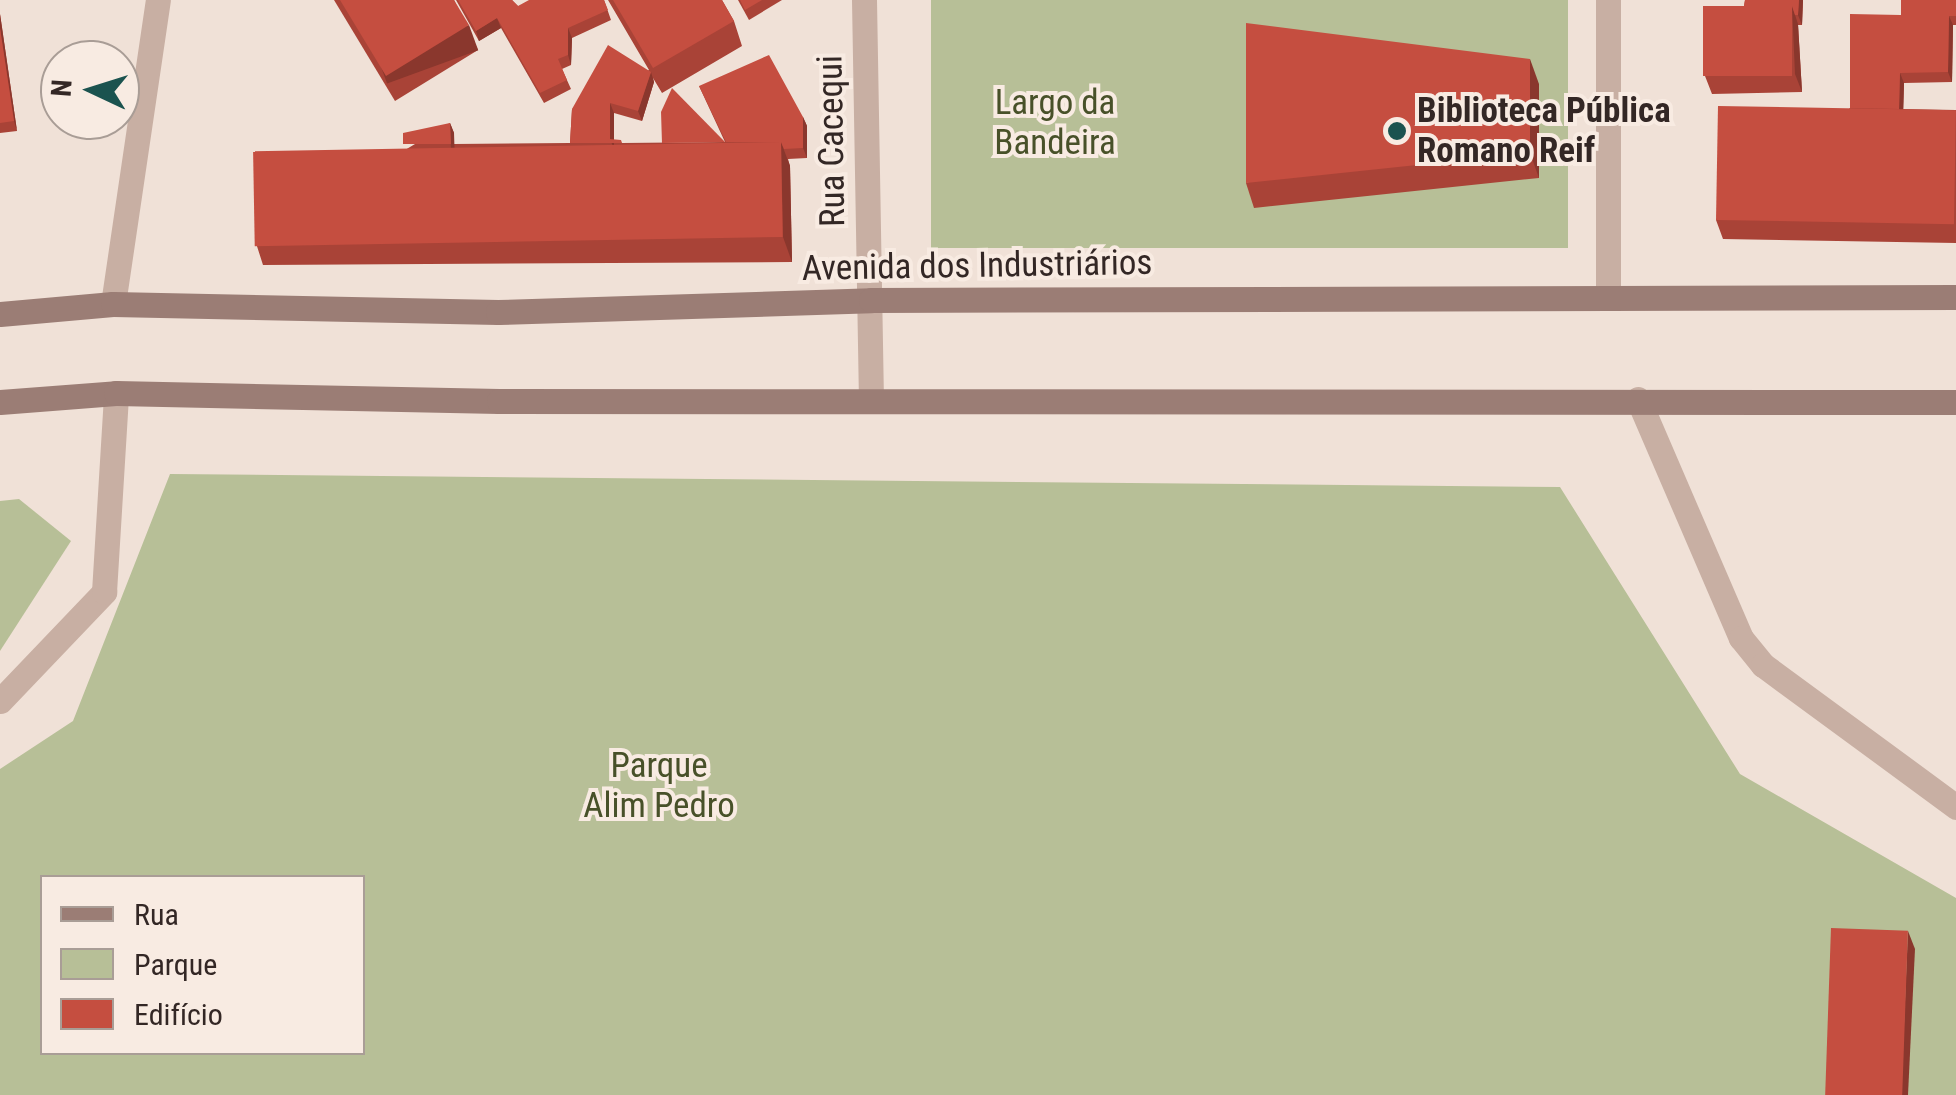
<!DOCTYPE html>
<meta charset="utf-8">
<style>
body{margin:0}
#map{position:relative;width:1956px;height:1095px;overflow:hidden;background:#f0e1d7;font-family:"Roboto Condensed",sans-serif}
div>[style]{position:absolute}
.green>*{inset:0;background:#b7bf97;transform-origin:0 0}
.street>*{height:25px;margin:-12.5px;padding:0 12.5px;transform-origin:12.5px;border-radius:12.5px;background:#c8afa3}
.secondary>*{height:25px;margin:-12.5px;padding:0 12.5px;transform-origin:12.5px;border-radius:12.5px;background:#9b7d75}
.wall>*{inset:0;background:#a94337}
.shaded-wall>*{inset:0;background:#8a372d;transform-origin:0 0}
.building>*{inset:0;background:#c54e40;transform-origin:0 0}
.dots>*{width:28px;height:28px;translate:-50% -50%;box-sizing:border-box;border:5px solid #f8ebe2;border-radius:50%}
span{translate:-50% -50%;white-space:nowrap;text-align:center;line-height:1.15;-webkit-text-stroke:8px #f8ebe2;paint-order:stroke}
.park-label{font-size:35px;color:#485129}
.poi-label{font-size:35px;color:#332725;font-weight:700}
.left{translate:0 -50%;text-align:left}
.street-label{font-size:35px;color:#332725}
.legend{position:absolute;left:40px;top:875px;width:325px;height:180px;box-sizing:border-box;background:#f8ebe2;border:2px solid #a99d96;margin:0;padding:12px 18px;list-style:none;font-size:30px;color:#332725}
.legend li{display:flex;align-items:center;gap:20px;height:50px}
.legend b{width:50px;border:2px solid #a99d96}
.north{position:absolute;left:40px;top:40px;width:100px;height:100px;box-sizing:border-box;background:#f8ebe2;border:2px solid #a99d96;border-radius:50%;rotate:274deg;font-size:28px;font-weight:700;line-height:40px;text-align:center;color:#332725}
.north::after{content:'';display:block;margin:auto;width:35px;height:45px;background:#1b534f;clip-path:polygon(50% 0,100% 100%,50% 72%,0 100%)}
</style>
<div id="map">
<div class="green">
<i style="left:931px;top:0;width:637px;height:248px"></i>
<i style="clip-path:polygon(evenodd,170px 474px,1560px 487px,1740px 774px,1956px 898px,1956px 1095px,0 1095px,0 769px,73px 721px,170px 474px,42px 878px,362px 878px,362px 1052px,42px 1052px,42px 878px)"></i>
<i style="clip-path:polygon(19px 499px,71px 541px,0 651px,0 501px)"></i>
</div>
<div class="street">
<i style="left:864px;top:0;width:399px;rotate:89deg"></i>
<i style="left:1608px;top:0;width:296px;rotate:90deg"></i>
<i style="left:113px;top:304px;width:307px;rotate:-81.6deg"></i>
<i style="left:1638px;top:399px;width:260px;rotate:66.7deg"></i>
<i style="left:1741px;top:638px;width:35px;rotate:51deg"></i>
<i style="left:1763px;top:665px;width:240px;rotate:36.3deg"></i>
<i style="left:0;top:701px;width:151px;rotate:-46.3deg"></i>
<i style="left:104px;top:592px;width:199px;rotate:-86.5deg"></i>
</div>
<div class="secondary">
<i style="left:0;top:314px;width:113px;rotate:-5.1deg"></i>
<i style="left:113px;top:304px;width:385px;rotate:1.2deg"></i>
<i style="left:498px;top:312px;width:373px;rotate:-1.8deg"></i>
<i style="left:871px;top:300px;width:1085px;rotate:-0.16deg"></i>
<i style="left:0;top:402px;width:116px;rotate:-4.4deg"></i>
<i style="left:116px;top:393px;width:383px;rotate:1.2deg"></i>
<i style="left:499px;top:401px;width:1457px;rotate:0.04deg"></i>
</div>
<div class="wall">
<i style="clip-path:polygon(334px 0,454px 0,478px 50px,395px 101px)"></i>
<i style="clip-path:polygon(456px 0,512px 0,518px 6px,604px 0,611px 20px,572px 38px,571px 65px,562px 69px,571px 89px,544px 103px,501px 28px,479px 41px)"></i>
<i style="clip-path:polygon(608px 0,722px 0,734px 21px,742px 46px,662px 93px,653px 78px,654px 82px,642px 121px,614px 113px,614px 140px,622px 143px,725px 142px,699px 86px,803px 117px,807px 126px,807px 158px,788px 159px,790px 166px,792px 262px,263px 265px,255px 240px,450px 123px,454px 133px,454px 144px,570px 143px,572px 109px,649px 70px)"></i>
<i style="clip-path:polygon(738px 0,782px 0,749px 20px)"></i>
<i style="clip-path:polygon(1745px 0,1803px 0,1802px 25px,1798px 25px,1802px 92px,1712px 94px,1705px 76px,1744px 6px)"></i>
<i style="clip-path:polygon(1956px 0,1956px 25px,1953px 25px,1952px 82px,1904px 83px,1903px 109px,1956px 110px,1956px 243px,1723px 239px,1716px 220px,1850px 108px,1901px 15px)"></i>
<i style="clip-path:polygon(0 14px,17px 131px,0 133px)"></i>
<i style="clip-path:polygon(1539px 84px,1539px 178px,1254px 208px,1246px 183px)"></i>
</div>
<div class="shaded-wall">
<i style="clip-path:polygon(1799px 0,1803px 0,1802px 25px,1798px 15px)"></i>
<i style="clip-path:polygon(1792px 6px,1798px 24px,1802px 92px,1795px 74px)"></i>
<i style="clip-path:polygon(0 14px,17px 131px,14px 121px,0 28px)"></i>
<i style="clip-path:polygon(1949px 16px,1953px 25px,1952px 82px,1948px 72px)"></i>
<i style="clip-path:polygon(497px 18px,501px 28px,479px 41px,476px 31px)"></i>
<i style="left:469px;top:25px;width:27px;height:97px;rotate:70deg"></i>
<i style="clip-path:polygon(568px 28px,572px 38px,571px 65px,568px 55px)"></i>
<i style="clip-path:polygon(1530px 59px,1539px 84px,1539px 178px,1530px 153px)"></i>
<i style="clip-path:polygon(651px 72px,654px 82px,642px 121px,638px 111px)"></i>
<i style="clip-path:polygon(1900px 73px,1904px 83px,1903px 124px,1899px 114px)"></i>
<i style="clip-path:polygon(610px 103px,614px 113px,614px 149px,610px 139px)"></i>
<i style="clip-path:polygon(803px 117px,807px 126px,807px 158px,803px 148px)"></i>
<i style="clip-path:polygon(450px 123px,454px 133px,455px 165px,451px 155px)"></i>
<i style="clip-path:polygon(781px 142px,790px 166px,792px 262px,783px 237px)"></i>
<i style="clip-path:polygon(1908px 931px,1915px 949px,1908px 1095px,1901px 1095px)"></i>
</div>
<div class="building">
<i style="clip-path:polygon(340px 0,454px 0,469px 25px,386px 76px)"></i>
<i style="clip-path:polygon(458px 0,512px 0,518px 6px,529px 0,604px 0,608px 10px,568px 28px,568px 55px,558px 59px,567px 80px,540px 93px,497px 18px,476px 31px)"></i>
<i style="clip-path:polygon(613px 0,722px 0,734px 21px,653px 68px)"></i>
<i style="clip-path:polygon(740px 0,762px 0,745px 10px)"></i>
<i style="clip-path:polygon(1745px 0,1799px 0,1798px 15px,1795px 15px,1792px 6px,1744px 6px)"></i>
<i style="clip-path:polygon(1901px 0,1956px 0,1956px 16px,1949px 16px,1948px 72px,1900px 73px,1899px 109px,1850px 108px,1850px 14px,1901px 15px)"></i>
<i style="left:1703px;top:6px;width:89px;height:70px"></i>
<i style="clip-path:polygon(1246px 23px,1530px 59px,1530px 153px,1246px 183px)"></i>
<i style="clip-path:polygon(0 28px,14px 121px,0 123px)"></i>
<i style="clip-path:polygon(608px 45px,651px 72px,638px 111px,610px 103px,610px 139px,621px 140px,622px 143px,570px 143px,572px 109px)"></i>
<i style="clip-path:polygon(769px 55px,803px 117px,803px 148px,784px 149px,781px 142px,726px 142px,699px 86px)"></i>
<i style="clip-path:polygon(672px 88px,725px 142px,662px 143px,661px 112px)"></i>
<i style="left:1718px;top:106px;width:238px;height:114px;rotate:1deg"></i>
<i style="clip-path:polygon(450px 123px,451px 144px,403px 144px,403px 133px)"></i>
<i style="left:781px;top:142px;width:95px;height:528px;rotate:89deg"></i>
<i style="left:1831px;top:928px;width:77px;height:167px;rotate:2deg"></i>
</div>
<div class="dots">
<i style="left:1397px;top:131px;background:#1b534f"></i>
</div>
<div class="park-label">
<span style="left:1055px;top:123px">Largo da<br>Bandeira</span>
<span style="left:659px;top:786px">Parque<br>Alim Pedro</span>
</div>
<div class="poi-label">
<span class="left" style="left:1417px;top:131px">Biblioteca Pública<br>Romano Reif</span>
</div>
<div class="street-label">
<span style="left:832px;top:141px;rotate:-91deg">Rua Cacequi</span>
<span style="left:977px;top:266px;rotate:-1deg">Avenida dos Industriários</span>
</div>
<ul class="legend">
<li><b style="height:12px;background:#9b7d75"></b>Rua</li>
<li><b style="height:28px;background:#b7bf97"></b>Parque</li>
<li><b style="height:28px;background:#c54e40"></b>Edifício</li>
</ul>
<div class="north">N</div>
</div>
